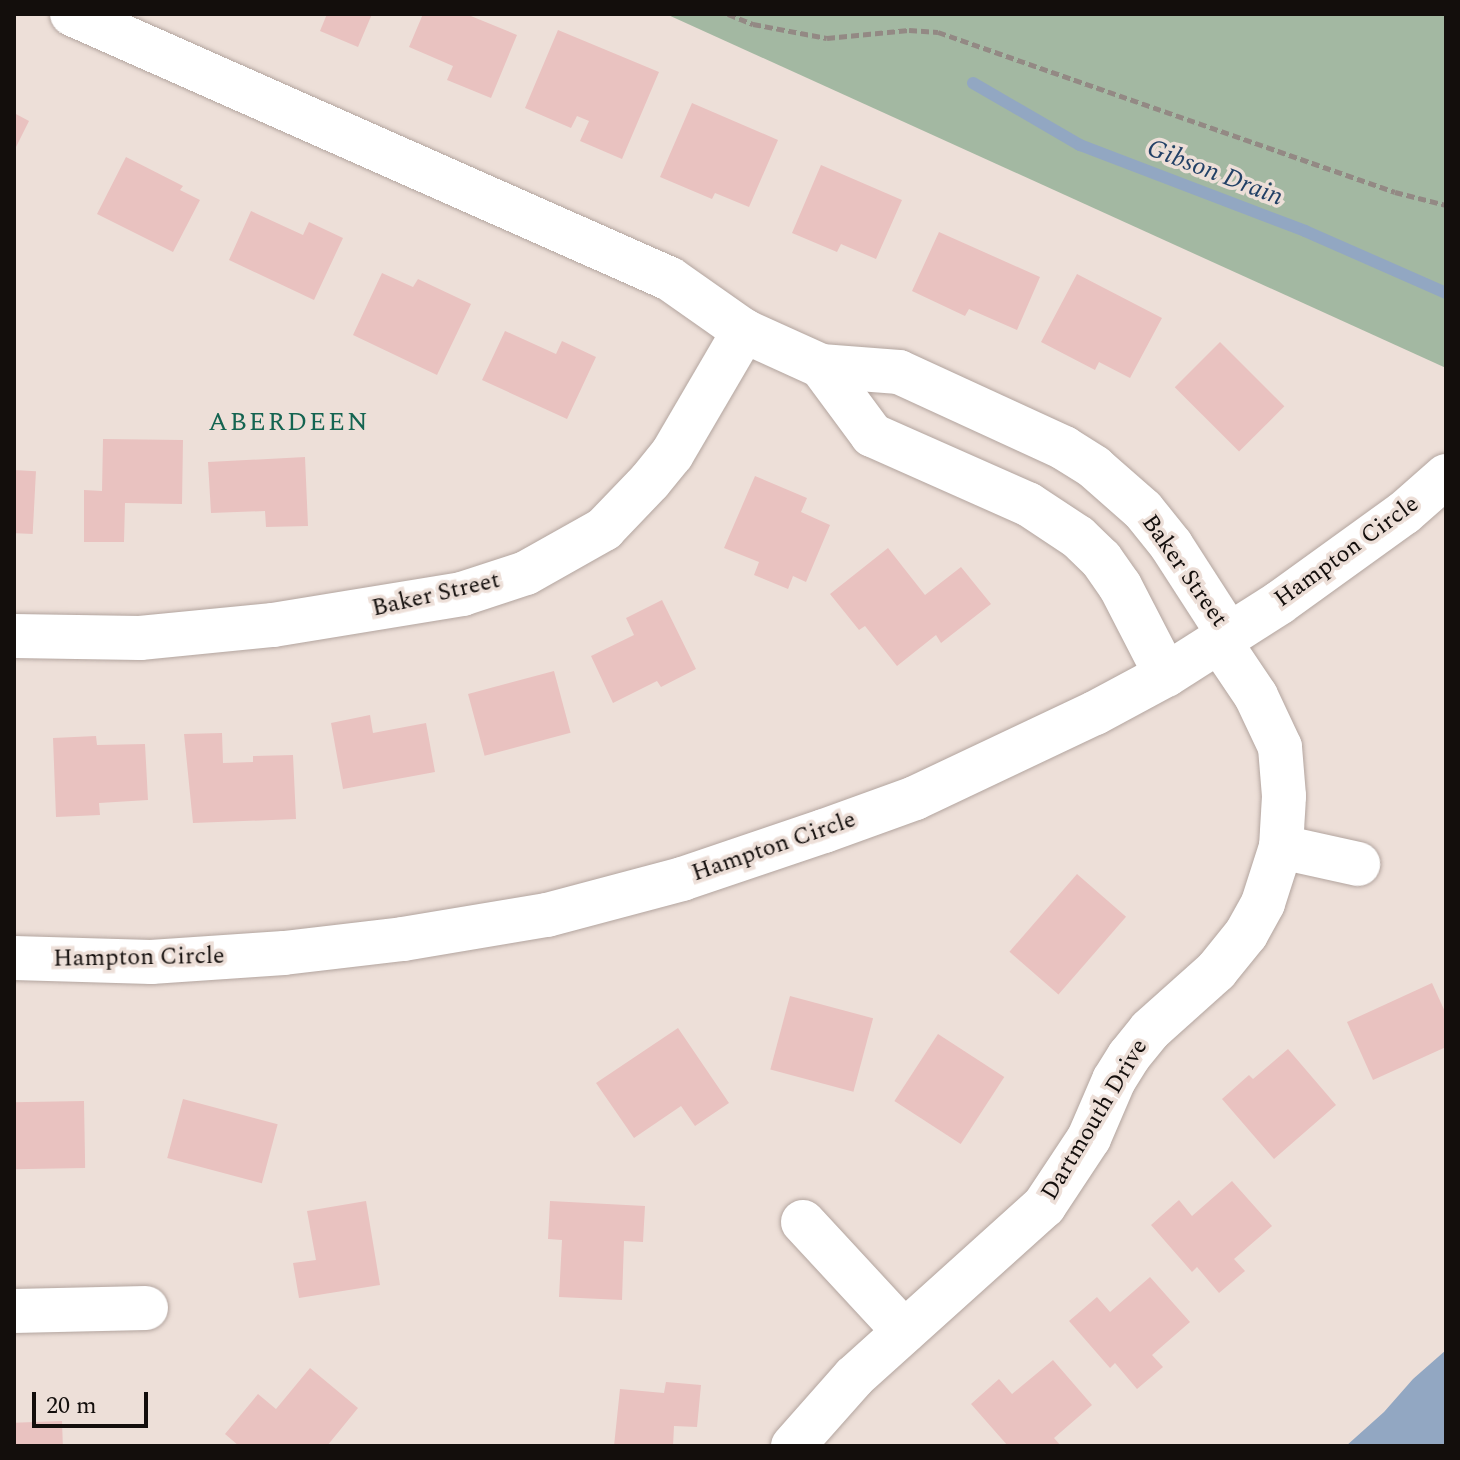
<!DOCTYPE html>
<style>
body{margin:0}
#map{position:relative;width:1460px;height:1460px;overflow:hidden;background:#eddfd8;font-family:Spectral,serif}
div>[style]{position:absolute}
.green>*{inset:0;background:#a3b8a2}
.water>*{inset:0;background:#92a7c2}
.stream>*{height:12px;margin:-6px;padding:0 6px;transform-origin:6px;border-radius:6px;background:#92a7c2}
.building>*{inset:0;background:#e9c2c0;transform-origin:0 0}
.path>*{height:5px;margin-top:-2.5px;transform-origin:0;background:repeating-linear-gradient(90deg,#938984 0 8px,transparent 0 12px)}
.roads{filter:drop-shadow(0 0 2px #b3a59f) drop-shadow(0 0 2px #b3a59f)}
.minor>*{height:44px;margin:-22px;padding:0 22px;transform-origin:22px;border-radius:22px;background:#fff}
.tertiary>*{height:44px;margin:-22px;padding:0 22px;transform-origin:22px;border-radius:22px;background:#fff}
span{translate:-50% -50%;white-space:nowrap;text-align:center;line-height:1.15;-webkit-text-stroke:7px #eddfd8;paint-order:stroke}
.street-label{font-size:24px;color:#130e0c}
.water-label{font-size:26px;color:#224066;font-style:italic}
.neighbourhood-label{font-size:26px;color:#146451;letter-spacing:2px}
.frame{position:absolute;inset:0;border:16px solid #130e0c;pointer-events:none}
.scale{position:absolute;left:32px;top:1392px;width:116px;height:36px;box-sizing:border-box;border:4px solid #130e0c;border-top:0;padding-left:10px;font-size:24px;line-height:28px;white-space:nowrap;color:#130e0c;-webkit-text-stroke:6px #eddfd8;paint-order:stroke}
</style>
<div id="map">
<div class="green">
<i style="clip-path:polygon(666px 14px,1446px 14px,1446px 368px)"></i>
</div>
<div class="water">
<i style="clip-path:polygon(1446px 1350px,1446px 1446px,1346px 1446px,1384px 1412px,1413px 1379px)"></i>
</div>
<div class="stream">
<i style="left:973px;top:83px;width:124px;rotate:30.1deg"></i>
<i style="left:1080px;top:145px;width:241px;rotate:20.9deg"></i>
<i style="left:1305px;top:231px;width:154px;rotate:23.7deg"></i>
</div>
<div class="building">
<i style="clip-path:polygon(327px 14px,372px 14px,358px 47px,320px 31px)"></i>
<i style="clip-path:polygon(423px 14px,466px 14px,517px 35px,491px 98px,447px 80px,453px 66px,409px 47px)"></i>
<i style="clip-path:polygon(558px 30px,659px 72px,622px 159px,580px 141px,589px 121px,577px 116px,571px 128px,525px 108px)"></i>
<i style="clip-path:polygon(692px 103px,778px 140px,749px 207px,715px 193px,712px 199px,660px 177px)"></i>
<i style="clip-path:polygon(14px 113px,29px 121px,14px 151px)"></i>
<i style="clip-path:polygon(126px 157px,183px 186px,180px 190px,200px 200px,173px 252px,97px 214px)"></i>
<i style="clip-path:polygon(821px 165px,902px 200px,876px 259px,841px 244px,837px 252px,792px 233px)"></i>
<i style="clip-path:polygon(251px 211px,303px 235px,309px 222px,343px 238px,314px 300px,229px 260px)"></i>
<i style="clip-path:polygon(939px 232px,1040px 277px,1017px 330px,969px 309px,965px 316px,912px 291px)"></i>
<i style="clip-path:polygon(382px 273px,413px 287px,418px 279px,471px 304px,437px 375px,353px 335px)"></i>
<i style="clip-path:polygon(1077px 274px,1162px 318px,1130px 378px,1099px 362px,1095px 370px,1041px 342px)"></i>
<i style="clip-path:polygon(505px 331px,556px 354px,562px 341px,596px 357px,567px 419px,482px 380px)"></i>
<i style="left:1220px;top:342px;width:91px;height:64px;rotate:45deg"></i>
<i style="clip-path:polygon(103px 439px,183px 440px,182px 504px,125px 503px,124px 542px,84px 542px,84px 490px,102px 491px)"></i>
<i style="clip-path:polygon(305px 457px,308px 526px,266px 527px,265px 511px,211px 513px,208px 462px)"></i>
<i style="left:14px;top:470px;width:22px;height:63px;rotate:3deg"></i>
<i style="clip-path:polygon(755px 476px,807px 498px,801px 512px,830px 525px,806px 582px,793px 576px,788px 589px,754px 575px,759px 562px,724px 548px)"></i>
<i style="clip-path:polygon(888px 548px,925px 595px,961px 567px,991px 604px,941px 643px,936px 635px,897px 666px,865px 626px,859px 630px,830px 594px)"></i>
<i style="clip-path:polygon(662px 600px,696px 669px,661px 687px,657px 681px,613px 703px,591px 656px,634px 635px,626px 618px)"></i>
<i style="left:554px;top:671px;width:64px;height:89px;rotate:75deg"></i>
<i style="clip-path:polygon(370px 715px,373px 733px,426px 723px,435px 772px,343px 789px,331px 723px)"></i>
<i style="clip-path:polygon(222px 733px,223px 763px,253px 762px,253px 756px,293px 755px,296px 819px,193px 823px,184px 734px)"></i>
<i style="clip-path:polygon(96px 736px,97px 745px,145px 744px,148px 800px,99px 803px,100px 815px,56px 817px,53px 738px)"></i>
<i style="left:1077px;top:874px;width:65px;height:103px;rotate:41deg"></i>
<i style="clip-path:polygon(1432px 983px,1446px 1014px,1446px 1047px,1373px 1080px,1347px 1022px)"></i>
<i style="left:790px;top:996px;width:86px;height:76px;rotate:15deg"></i>
<i style="clip-path:polygon(678px 1028px,729px 1103px,695px 1126px,681px 1106px,634px 1138px,596px 1083px)"></i>
<i style="left:938px;top:1034px;width:79px;height:80px;rotate:33deg"></i>
<i style="clip-path:polygon(1288px 1049px,1336px 1105px,1274px 1159px,1222px 1099px,1249px 1075px,1253px 1079px)"></i>
<i style="left:183px;top:1099px;width:98px;height:61px;rotate:15deg"></i>
<i style="left:84px;top:1101px;width:67px;height:70px;rotate:89deg"></i>
<i style="clip-path:polygon(1232px 1181px,1272px 1226px,1234px 1259px,1245px 1271px,1219px 1293px,1197px 1267px,1192px 1272px,1151px 1225px,1179px 1200px,1192px 1216px)"></i>
<i style="clip-path:polygon(366px 1201px,380px 1285px,299px 1298px,293px 1263px,316px 1260px,307px 1211px)"></i>
<i style="clip-path:polygon(550px 1201px,645px 1206px,643px 1242px,624px 1241px,622px 1300px,559px 1297px,562px 1240px,548px 1239px)"></i>
<i style="clip-path:polygon(1150px 1277px,1190px 1322px,1152px 1355px,1163px 1367px,1137px 1389px,1115px 1363px,1110px 1368px,1069px 1321px,1097px 1297px,1110px 1312px)"></i>
<i style="clip-path:polygon(1053px 1360px,1092px 1405px,1054px 1438px,1061px 1446px,1008px 1446px,971px 1404px,999px 1379px,1012px 1394px)"></i>
<i style="clip-path:polygon(310px 1368px,358px 1408px,327px 1446px,239px 1446px,225px 1434px,258px 1394px,276px 1409px)"></i>
<i style="clip-path:polygon(666px 1382px,701px 1385px,697px 1427px,674px 1426px,673px 1446px,614px 1446px,620px 1389px,664px 1393px)"></i>
<i style="left:62px;top:1421px;width:25px;height:48px;rotate:88deg"></i>
</div>
<div class="path">
<i style="left:728px;top:14px;width:27px;rotate:22deg"></i>
<i style="left:753px;top:24px;width:75px;rotate:10.7deg"></i>
<i style="left:827px;top:38px;width:82px;rotate:-5.6deg"></i>
<i style="left:909px;top:30px;width:29px;rotate:4deg"></i>
<i style="left:938px;top:32px;width:484px;rotate:19.3deg"></i>
<i style="left:1395px;top:192px;width:53px;rotate:14.3deg"></i>
</div>
<div class="roads">
<div class="minor">
<i style="left:72px;top:14px;width:654px;rotate:23.9deg"></i>
<i style="left:670px;top:279px;width:90px;rotate:35.1deg"></i>
<i style="left:744px;top:331px;width:85px;rotate:24.4deg"></i>
<i style="left:821px;top:366px;width:78px;rotate:4.4deg"></i>
<i style="left:899px;top:372px;width:182px;rotate:24.7deg"></i>
<i style="left:1064px;top:448px;width:36px;rotate:32deg"></i>
<i style="left:1094px;top:467px;width:65px;rotate:41.3deg"></i>
<i style="left:1143px;top:510px;width:45px;rotate:51.3deg"></i>
<i style="left:1171px;top:545px;width:107px;rotate:57.2deg"></i>
<i style="left:821px;top:366px;width:86px;rotate:53.5deg"></i>
<i style="left:872px;top:435px;width:171px;rotate:23.9deg"></i>
<i style="left:1028px;top:504px;width:60px;rotate:33.4deg"></i>
<i style="left:1078px;top:537px;width:32px;rotate:44deg"></i>
<i style="left:1101px;top:559px;width:33px;rotate:55deg"></i>
<i style="left:1120px;top:586px;width:100px;rotate:62.7deg"></i>
<i style="left:14px;top:636px;width:126px;rotate:0.9deg"></i>
<i style="left:140px;top:638px;width:134px;rotate:-5.6deg"></i>
<i style="left:273px;top:625px;width:192px;rotate:-9.3deg"></i>
<i style="left:462px;top:594px;width:67px;rotate:-18.2deg"></i>
<i style="left:526px;top:573px;width:90px;rotate:-29.4deg"></i>
<i style="left:604px;top:529px;width:66px;rotate:-46.2deg"></i>
<i style="left:650px;top:481px;width:35px;rotate:-51deg"></i>
<i style="left:672px;top:454px;width:143px;rotate:-59.7deg"></i>
<i style="left:1281px;top:847px;width:79px;rotate:12.4deg"></i>
<i style="left:803px;top:1222px;width:149px;rotate:47.2deg"></i>
<i style="left:14px;top:1311px;width:132px;rotate:-1.3deg"></i>
<i style="left:793px;top:1446px;width:92px;rotate:-48.5deg"></i>
<i style="left:854px;top:1377px;width:256px;rotate:-42deg"></i>
<i style="left:1044px;top:1206px;width:82px;rotate:-56.5deg"></i>
<i style="left:1089px;top:1138px;width:63px;rotate:-66.7deg"></i>
<i style="left:1114px;top:1080px;width:28px;rotate:-58deg"></i>
<i style="left:1129px;top:1056px;width:33px;rotate:-51deg"></i>
<i style="left:1150px;top:1030px;width:89px;rotate:-41.8deg"></i>
<i style="left:1216px;top:971px;width:48px;rotate:-51deg"></i>
<i style="left:1246px;top:934px;width:35px;rotate:-61deg"></i>
<i style="left:1263px;top:903px;width:59px;rotate:-72.2deg"></i>
<i style="left:1281px;top:847px;width:51px;rotate:-86.6deg"></i>
<i style="left:1284px;top:796px;width:49px;rotate:-94.7deg"></i>
<i style="left:1280px;top:747px;width:56px;rotate:-115.2deg"></i>
<i style="left:1256px;top:696px;width:66px;rotate:-123.9deg"></i>
</div>
<div class="tertiary">
<i style="left:14px;top:958px;width:137px;rotate:1.7deg"></i>
<i style="left:151px;top:962px;width:133px;rotate:-3.9deg"></i>
<i style="left:284px;top:953px;width:120px;rotate:-6.7deg"></i>
<i style="left:403px;top:939px;width:146px;rotate:-9.5deg"></i>
<i style="left:547px;top:915px;width:140px;rotate:-14.9deg"></i>
<i style="left:682px;top:879px;width:150px;rotate:-18.7deg"></i>
<i style="left:824px;top:831px;width:97px;rotate:-19.9deg"></i>
<i style="left:915px;top:798px;width:199px;rotate:-25.3deg"></i>
<i style="left:1095px;top:713px;width:81px;rotate:-28.2deg"></i>
<i style="left:1166px;top:675px;width:134px;rotate:-32.5deg"></i>
<i style="left:1279px;top:603px;width:154px;rotate:-35.8deg"></i>
<i style="left:1404px;top:513px;width:56px;rotate:-41.4deg"></i>
</div>
</div>
<div class="street-label">
<span style="left:1347px;top:552px;rotate:-36deg">Hampton Circle</span>
<span style="left:1184px;top:571px;rotate:55deg">Baker Street</span>
<span style="left:436px;top:595px;rotate:-13deg">Baker Street</span>
<span style="left:774px;top:847px;rotate:-19deg">Hampton Circle</span>
<span style="left:139px;top:958px;rotate:-1deg">Hampton Circle</span>
<span style="left:1095px;top:1120px;rotate:-59deg">Dartmouth Drive</span>
</div>
<div class="water-label">
<span style="left:1215px;top:173px;rotate:21deg">Gibson Drain</span>
</div>
<div class="neighbourhood-label">
<span style="left:289px;top:423px">ABERDEEN</span>
</div>
<div class="frame"></div>
<div class="scale">20 m</div>
</div>
